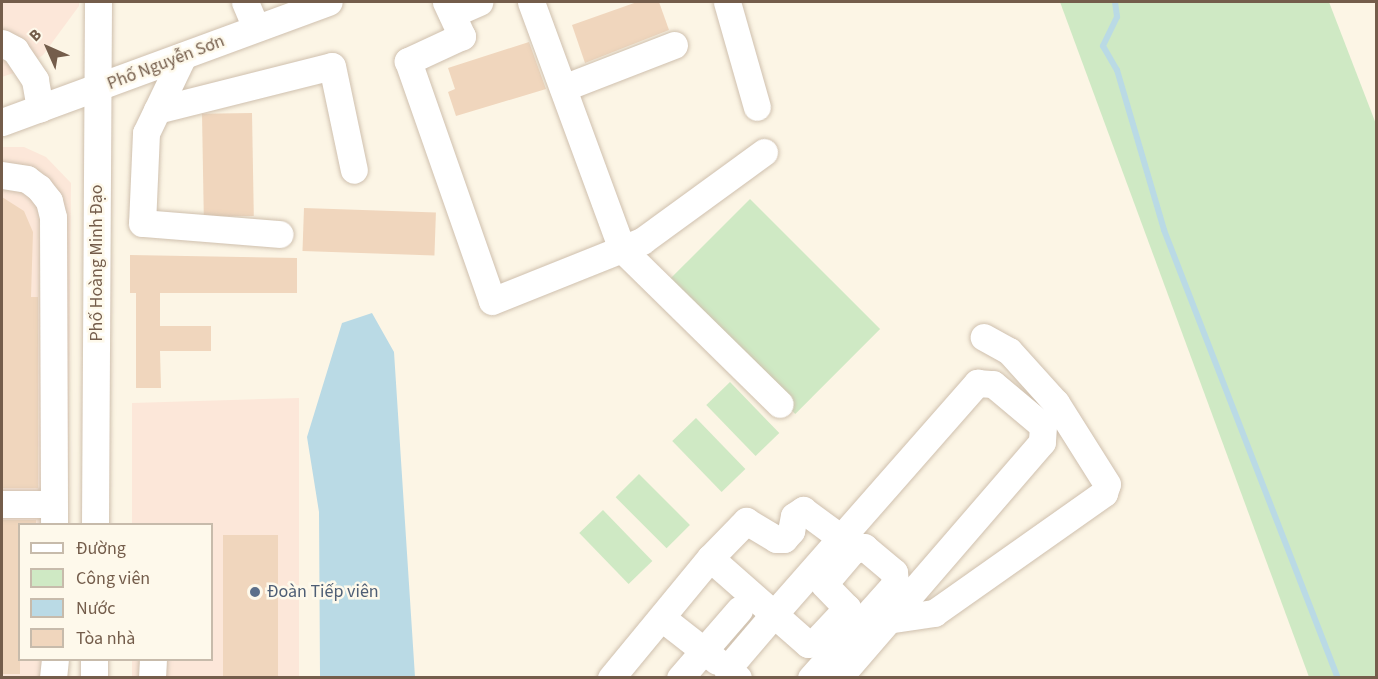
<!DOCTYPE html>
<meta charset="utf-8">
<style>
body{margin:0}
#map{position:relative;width:1378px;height:679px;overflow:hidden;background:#fcf5e5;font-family:"Source Sans 3",sans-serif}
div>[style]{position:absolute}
.commercial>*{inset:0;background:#fce7d9}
.green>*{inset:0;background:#cfe9c4;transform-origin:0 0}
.water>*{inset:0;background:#badae5}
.stream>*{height:6px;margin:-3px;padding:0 3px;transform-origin:3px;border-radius:3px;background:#badae5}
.building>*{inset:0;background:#f0d6bd;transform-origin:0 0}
.roads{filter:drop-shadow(0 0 2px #cfc0ae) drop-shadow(0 0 2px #cfc0ae)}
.minor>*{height:27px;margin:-13.5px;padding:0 13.5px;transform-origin:13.5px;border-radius:13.5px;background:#fff}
.dots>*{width:16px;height:16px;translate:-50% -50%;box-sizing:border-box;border:3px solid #fef9eb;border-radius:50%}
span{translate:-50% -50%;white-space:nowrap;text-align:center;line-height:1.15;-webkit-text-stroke:5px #fef9eb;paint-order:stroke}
.street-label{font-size:18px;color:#745d4b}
.service-label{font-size:18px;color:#4e5e75}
.left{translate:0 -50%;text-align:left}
.frame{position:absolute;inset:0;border:3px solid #745d4b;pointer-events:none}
.legend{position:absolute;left:18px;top:523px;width:195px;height:138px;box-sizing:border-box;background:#fef9eb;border:2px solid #c7bbab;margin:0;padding:8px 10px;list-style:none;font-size:18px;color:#745d4b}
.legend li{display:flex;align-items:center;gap:12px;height:30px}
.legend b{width:30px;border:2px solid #c7bbab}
.north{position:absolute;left:18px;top:18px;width:60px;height:60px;-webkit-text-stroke:4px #fef9eb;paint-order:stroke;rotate:315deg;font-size:16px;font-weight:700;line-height:24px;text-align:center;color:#745d4b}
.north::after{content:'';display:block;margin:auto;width:21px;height:27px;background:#745d4b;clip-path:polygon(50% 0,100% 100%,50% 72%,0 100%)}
</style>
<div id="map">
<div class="commercial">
<i style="clip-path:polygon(2px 2px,79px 2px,79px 6px,43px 55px,22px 70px,2px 77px)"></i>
<i style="clip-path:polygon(2px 147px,24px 147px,46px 157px,71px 183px,68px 524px,20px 524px,20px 660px,66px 660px,66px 677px,2px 677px)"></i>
<i style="clip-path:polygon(299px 398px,299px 677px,132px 678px,132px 660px,212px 660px,212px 524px,132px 524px,132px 403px)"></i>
</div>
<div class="green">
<i style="clip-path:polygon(1060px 2px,1329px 2px,1376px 124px,1376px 677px,1309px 677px)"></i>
<i style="left:750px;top:199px;width:184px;height:120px;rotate:45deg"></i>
<i style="left:730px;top:382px;width:71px;height:33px;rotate:46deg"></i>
<i style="left:696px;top:418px;width:71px;height:33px;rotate:46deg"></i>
<i style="left:639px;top:474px;width:72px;height:33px;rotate:45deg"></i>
<i style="left:603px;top:510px;width:71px;height:33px;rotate:46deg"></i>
</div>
<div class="water">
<i style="clip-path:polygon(372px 313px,394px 352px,415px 677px,320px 677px,319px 512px,307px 437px,342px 323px)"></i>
</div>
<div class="stream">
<i style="left:1115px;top:2px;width:15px;rotate:82deg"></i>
<i style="left:1117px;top:17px;width:32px;rotate:116deg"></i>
<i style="left:1103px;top:46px;width:28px;rotate:60deg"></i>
<i style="left:1117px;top:70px;width:167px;rotate:73.6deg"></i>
<i style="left:1164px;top:230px;width:481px;rotate:68.8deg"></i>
</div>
<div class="building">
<i style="clip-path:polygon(637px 2px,659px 2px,669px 30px,585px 63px,572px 25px)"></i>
<i style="clip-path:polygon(529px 42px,546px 89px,456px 116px,448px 92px,455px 89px,448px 68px)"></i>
<i style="left:252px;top:113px;width:103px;height:50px;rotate:89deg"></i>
<i style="clip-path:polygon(2px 197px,24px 211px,33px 232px,31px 297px,38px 297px,38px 488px,2px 488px)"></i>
<i style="left:304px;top:208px;width:132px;height:43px;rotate:2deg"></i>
<i style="clip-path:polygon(130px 255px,297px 258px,297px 293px,160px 293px,160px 326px,211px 326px,211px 351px,160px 351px,161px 388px,136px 388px,136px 293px,130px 293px)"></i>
<i style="clip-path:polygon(2px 520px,36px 520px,36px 525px,20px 525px,20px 674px,2px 674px)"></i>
<i style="left:223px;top:535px;width:55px;height:143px"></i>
</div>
<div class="roads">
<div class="minor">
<i style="left:245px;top:2px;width:28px;rotate:67deg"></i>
<i style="left:446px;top:2px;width:38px;rotate:65deg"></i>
<i style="left:462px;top:36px;width:60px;rotate:155.2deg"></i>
<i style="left:408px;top:61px;width:254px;rotate:70.7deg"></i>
<i style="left:492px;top:301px;width:162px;rotate:-21.8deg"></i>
<i style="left:642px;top:241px;width:151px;rotate:-36.1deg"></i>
<i style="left:531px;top:2px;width:263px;rotate:69.8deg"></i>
<i style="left:622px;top:249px;width:221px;rotate:44.5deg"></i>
<i style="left:727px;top:2px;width:109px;rotate:74.1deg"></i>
<i style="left:452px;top:14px;width:30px;rotate:-24deg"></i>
<i style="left:2px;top:43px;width:15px;rotate:28deg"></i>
<i style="left:15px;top:50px;width:36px;rotate:56deg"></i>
<i style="left:35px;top:80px;width:29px;rotate:80deg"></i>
<i style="left:183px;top:56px;width:85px;rotate:115.7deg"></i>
<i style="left:146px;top:133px;width:90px;rotate:92.5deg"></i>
<i style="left:142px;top:223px;width:138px;rotate:4.6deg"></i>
<i style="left:563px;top:88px;width:119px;rotate:-21.2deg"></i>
<i style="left:157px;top:110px;width:180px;rotate:-14.1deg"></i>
<i style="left:332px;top:66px;width:106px;rotate:78.1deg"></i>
<i style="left:2px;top:122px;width:348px;rotate:-20.2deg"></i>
<i style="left:2px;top:175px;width:25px;rotate:9deg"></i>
<i style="left:27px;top:179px;width:15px;rotate:37deg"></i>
<i style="left:39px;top:188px;width:16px;rotate:52deg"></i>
<i style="left:49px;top:201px;width:16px;rotate:76deg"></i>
<i style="left:53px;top:217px;width:307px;rotate:89.8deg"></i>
<i style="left:2px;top:504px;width:51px"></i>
<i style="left:95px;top:524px;width:522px;rotate:-89.67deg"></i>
<i style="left:710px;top:558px;width:52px;rotate:-45.8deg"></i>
<i style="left:746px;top:521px;width:35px;rotate:31deg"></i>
<i style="left:776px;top:539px;width:8px"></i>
<i style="left:784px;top:539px;width:11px;rotate:-49deg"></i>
<i style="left:791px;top:531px;width:15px;rotate:-79deg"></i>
<i style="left:794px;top:516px;width:11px;rotate:-34deg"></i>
<i style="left:803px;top:510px;width:47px;rotate:36.4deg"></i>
<i style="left:662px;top:618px;width:70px;rotate:38deg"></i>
<i style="left:887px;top:620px;width:48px;rotate:-8.5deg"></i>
<i style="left:934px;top:613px;width:208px;rotate:-35.2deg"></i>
<i style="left:1104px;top:493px;width:9px;rotate:-72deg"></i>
<i style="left:1107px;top:484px;width:96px;rotate:-122.2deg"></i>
<i style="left:1056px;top:403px;width:70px;rotate:-132.1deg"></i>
<i style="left:1009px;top:351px;width:29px;rotate:-151deg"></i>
<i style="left:94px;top:660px;width:18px;rotate:90deg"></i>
<i style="left:53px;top:678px;width:18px;rotate:-84deg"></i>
<i style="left:152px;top:678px;width:18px;rotate:-87deg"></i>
<i style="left:611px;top:678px;width:156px;rotate:-50.5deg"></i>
<i style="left:710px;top:558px;width:130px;rotate:41.3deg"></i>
<i style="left:808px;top:644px;width:7px;rotate:-16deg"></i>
<i style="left:815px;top:642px;width:47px;rotate:-46.7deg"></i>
<i style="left:847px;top:608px;width:33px;rotate:-134deg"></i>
<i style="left:824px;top:584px;width:43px;rotate:-49.7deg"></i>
<i style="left:852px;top:551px;width:13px;rotate:-18deg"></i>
<i style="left:864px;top:547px;width:39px;rotate:40deg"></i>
<i style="left:894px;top:572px;width:12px;rotate:85deg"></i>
<i style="left:895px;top:584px;width:126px;rotate:131.8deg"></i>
<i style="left:680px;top:678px;width:90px;rotate:-49.1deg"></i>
<i style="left:738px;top:678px;width:14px;rotate:-141deg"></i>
<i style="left:727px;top:669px;width:72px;rotate:-49.5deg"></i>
<i style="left:774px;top:614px;width:308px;rotate:-48.7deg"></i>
<i style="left:977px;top:383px;width:16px;rotate:4deg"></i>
<i style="left:993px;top:384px;width:65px;rotate:40deg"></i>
<i style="left:1043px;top:426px;width:16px;rotate:94deg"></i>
<i style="left:1042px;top:442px;width:312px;rotate:130.8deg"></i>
</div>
</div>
<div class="dots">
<i style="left:255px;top:592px;background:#5c6f8a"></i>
</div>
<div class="street-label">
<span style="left:166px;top:63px;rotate:-21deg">Phố Nguyễn Sơn</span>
<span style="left:97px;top:263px;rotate:-90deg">Phố Hoàng Minh Đạo</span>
</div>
<div class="service-label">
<span class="left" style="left:267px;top:592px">Đoàn Tiếp viên</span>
</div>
<div class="frame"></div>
<ul class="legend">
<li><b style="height:8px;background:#fff"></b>Đường</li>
<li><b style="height:16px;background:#cfe9c4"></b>Công viên</li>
<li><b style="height:16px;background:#badae5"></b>Nước</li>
<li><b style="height:16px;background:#f0d6bd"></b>Tòa nhà</li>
</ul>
<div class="north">B</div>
</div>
